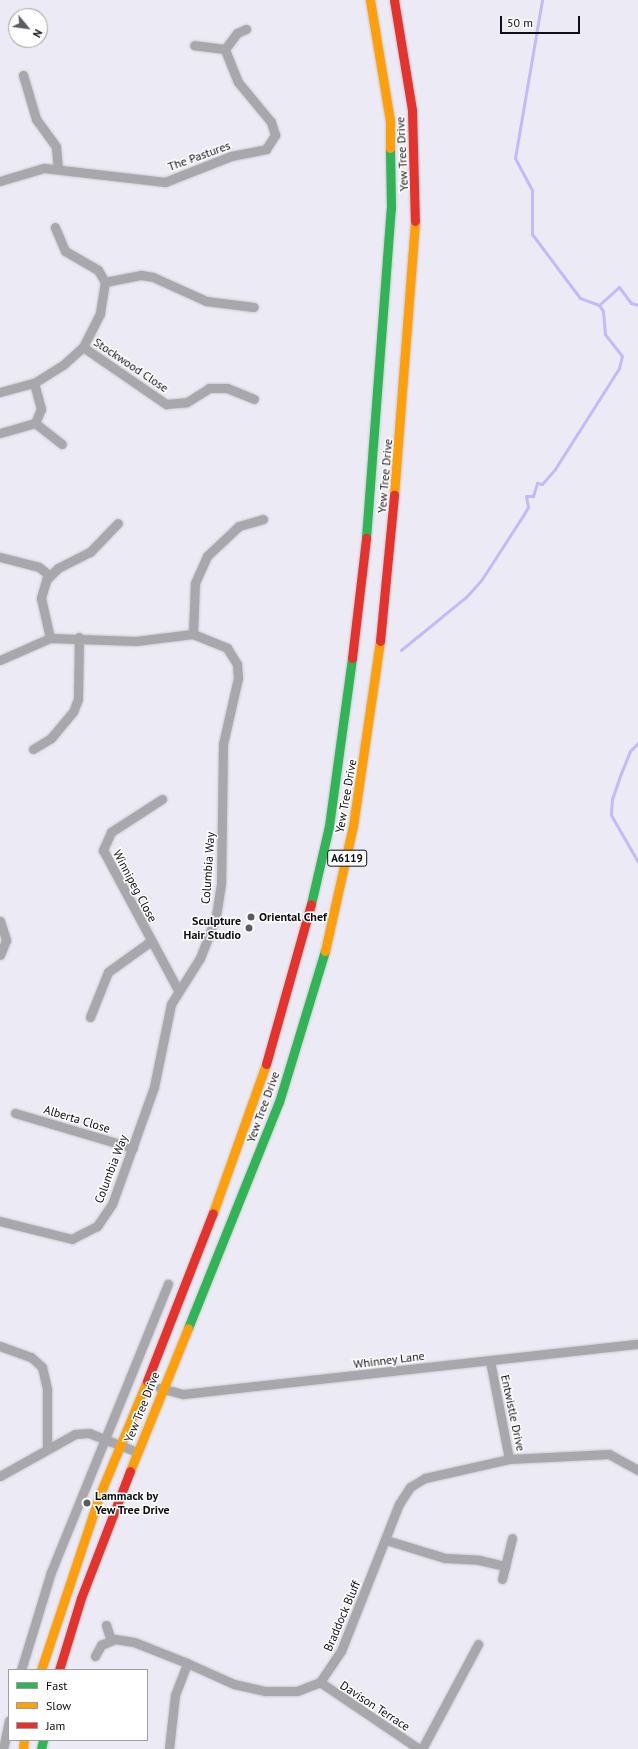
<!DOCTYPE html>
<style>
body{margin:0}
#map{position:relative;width:638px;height:1749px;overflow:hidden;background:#eceaf4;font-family:"PT Sans",sans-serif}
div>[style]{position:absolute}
.stream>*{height:3px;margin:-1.5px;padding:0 1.5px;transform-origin:1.5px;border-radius:1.5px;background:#c3baf8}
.roads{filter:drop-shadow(0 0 1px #c9c8cf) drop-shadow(0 0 1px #c9c8cf)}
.street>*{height:9px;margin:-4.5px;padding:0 4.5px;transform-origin:4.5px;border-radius:4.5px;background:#a8a8ac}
.fast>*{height:9px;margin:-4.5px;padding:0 4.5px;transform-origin:4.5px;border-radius:4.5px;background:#30b455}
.slow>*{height:9px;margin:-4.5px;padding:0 4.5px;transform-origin:4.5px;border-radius:4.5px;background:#ff9f0a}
.jam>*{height:9px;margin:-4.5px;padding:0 4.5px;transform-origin:4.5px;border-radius:4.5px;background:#e5322d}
.dots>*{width:11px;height:11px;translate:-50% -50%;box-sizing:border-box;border:2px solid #fff;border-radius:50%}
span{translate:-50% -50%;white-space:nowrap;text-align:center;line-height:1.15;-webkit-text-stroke:3px #fff;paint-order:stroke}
.shield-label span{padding:1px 3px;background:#fff;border:1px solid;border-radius:3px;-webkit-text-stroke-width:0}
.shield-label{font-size:11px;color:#0e0e13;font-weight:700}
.street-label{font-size:12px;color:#0e0e13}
.poi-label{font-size:12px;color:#0e0e13;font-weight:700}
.left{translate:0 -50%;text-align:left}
.right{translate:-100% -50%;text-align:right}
.legend{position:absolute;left:8px;top:1669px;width:140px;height:72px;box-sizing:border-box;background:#fff;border:1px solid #9f9fa1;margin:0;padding:5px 7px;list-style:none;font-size:12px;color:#0e0e13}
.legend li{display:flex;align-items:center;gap:8px;height:20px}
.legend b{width:20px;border:1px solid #9f9fa1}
.north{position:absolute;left:8px;top:8px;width:40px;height:40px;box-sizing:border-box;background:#fff;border:1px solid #9f9fa1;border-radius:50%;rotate:119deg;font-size:11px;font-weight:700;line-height:16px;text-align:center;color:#0e0e13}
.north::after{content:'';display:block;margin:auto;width:14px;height:18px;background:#5c5b62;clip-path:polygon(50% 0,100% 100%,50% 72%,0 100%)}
.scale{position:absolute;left:500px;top:16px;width:80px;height:18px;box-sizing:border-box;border:2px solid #0e0e13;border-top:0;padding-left:5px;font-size:12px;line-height:14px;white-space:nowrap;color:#0e0e13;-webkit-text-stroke:3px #fff;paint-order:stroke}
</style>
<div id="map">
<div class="stream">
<i style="left:599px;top:305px;width:27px;rotate:-42deg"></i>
<i style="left:619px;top:287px;width:20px;rotate:53deg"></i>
<i style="left:631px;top:303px;width:7px;rotate:16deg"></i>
<i style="left:401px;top:650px;width:84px;rotate:-39.2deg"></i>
<i style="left:466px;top:597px;width:24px;rotate:-48deg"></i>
<i style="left:482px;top:579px;width:77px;rotate:-57.1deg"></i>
<i style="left:524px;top:514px;width:8px;rotate:-60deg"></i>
<i style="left:528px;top:507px;width:11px;rotate:-100deg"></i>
<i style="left:526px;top:496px;width:7px"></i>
<i style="left:533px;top:496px;width:14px;rotate:-73deg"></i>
<i style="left:537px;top:483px;width:5px;rotate:11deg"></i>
<i style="left:542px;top:484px;width:20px;rotate:-49deg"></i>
<i style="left:555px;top:469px;width:120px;rotate:-57.6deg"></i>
<i style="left:619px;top:368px;width:12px;rotate:-76deg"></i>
<i style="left:622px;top:356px;width:28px;rotate:-128deg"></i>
<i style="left:605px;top:334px;width:23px;rotate:-95deg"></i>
<i style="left:603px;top:311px;width:7px;rotate:-124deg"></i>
<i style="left:599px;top:305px;width:20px;rotate:-160deg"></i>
<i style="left:580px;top:298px;width:80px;rotate:-126.9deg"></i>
<i style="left:532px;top:234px;width:44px;rotate:-90deg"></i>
<i style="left:532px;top:190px;width:36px;rotate:-118deg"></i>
<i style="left:515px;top:158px;width:160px;rotate:-80.3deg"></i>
<i style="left:638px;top:743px;width:11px;rotate:135deg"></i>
<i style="left:630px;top:751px;width:24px;rotate:112deg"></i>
<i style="left:621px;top:773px;width:28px;rotate:109deg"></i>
<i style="left:612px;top:799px;width:16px;rotate:94deg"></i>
<i style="left:611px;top:815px;width:54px;rotate:60.1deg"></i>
</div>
<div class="roads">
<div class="street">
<i style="left:225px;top:49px;width:20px;rotate:-53deg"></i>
<i style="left:237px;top:33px;width:10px;rotate:-24deg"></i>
<i style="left:23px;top:75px;width:46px;rotate:73.5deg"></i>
<i style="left:36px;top:119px;width:34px;rotate:54deg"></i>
<i style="left:56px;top:147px;width:21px;rotate:85deg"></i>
<i style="left:0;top:181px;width:46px;rotate:-16.5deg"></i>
<i style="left:44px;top:168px;width:122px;rotate:6.6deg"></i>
<i style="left:165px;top:182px;width:71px;rotate:-21.5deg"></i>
<i style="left:231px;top:156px;width:36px;rotate:-11deg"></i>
<i style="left:266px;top:149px;width:17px;rotate:-57deg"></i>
<i style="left:275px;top:135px;width:14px;rotate:-107deg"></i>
<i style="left:271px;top:122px;width:52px;rotate:-129.5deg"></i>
<i style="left:238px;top:82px;width:35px;rotate:-112deg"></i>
<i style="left:225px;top:49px;width:31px;rotate:-173deg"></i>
<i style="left:105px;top:282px;width:37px;rotate:-11deg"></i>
<i style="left:141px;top:275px;width:12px;rotate:9deg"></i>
<i style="left:153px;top:277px;width:58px;rotate:24.4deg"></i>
<i style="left:206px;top:301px;width:48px;rotate:7.1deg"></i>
<i style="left:83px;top:347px;width:101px;rotate:34.5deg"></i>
<i style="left:166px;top:404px;width:21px;rotate:-5deg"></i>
<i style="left:187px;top:402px;width:26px;rotate:-32deg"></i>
<i style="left:209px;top:388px;width:18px"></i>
<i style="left:227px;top:388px;width:29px;rotate:22deg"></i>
<i style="left:0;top:392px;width:35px;rotate:-15deg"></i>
<i style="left:34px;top:383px;width:34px;rotate:-32deg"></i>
<i style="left:63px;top:365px;width:27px;rotate:-42deg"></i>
<i style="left:83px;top:347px;width:38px;rotate:-63deg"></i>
<i style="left:100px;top:313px;width:31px;rotate:-81deg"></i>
<i style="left:105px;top:282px;width:14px;rotate:-120deg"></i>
<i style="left:98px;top:270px;width:38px;rotate:-150deg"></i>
<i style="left:65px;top:251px;width:26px;rotate:-113deg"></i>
<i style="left:35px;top:423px;width:34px;rotate:38deg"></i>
<i style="left:0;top:433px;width:36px;rotate:-16deg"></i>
<i style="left:35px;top:423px;width:15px;rotate:-67deg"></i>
<i style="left:41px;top:409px;width:27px;rotate:-105deg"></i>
<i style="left:0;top:557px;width:40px;rotate:14.4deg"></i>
<i style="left:39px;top:567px;width:13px;rotate:39deg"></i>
<i style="left:193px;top:634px;width:51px;rotate:-87.8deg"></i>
<i style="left:195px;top:583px;width:30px;rotate:-66deg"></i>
<i style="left:207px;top:556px;width:44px;rotate:-43.2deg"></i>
<i style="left:239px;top:526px;width:25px;rotate:-16deg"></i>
<i style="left:50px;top:638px;width:41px;rotate:-102.7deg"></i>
<i style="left:41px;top:598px;width:19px;rotate:-74deg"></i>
<i style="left:46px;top:580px;width:17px;rotate:-45deg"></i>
<i style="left:58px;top:568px;width:36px;rotate:-27deg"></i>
<i style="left:90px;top:552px;width:40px;rotate:-46deg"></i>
<i style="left:0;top:660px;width:55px;rotate:-23.7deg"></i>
<i style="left:50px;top:638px;width:86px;rotate:2deg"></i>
<i style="left:136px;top:641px;width:57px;rotate:-7deg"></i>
<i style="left:193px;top:634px;width:37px;rotate:22deg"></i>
<i style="left:227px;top:648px;width:19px;rotate:58deg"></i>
<i style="left:237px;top:664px;width:14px;rotate:86deg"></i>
<i style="left:238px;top:678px;width:68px;rotate:102.8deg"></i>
<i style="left:223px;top:744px;width:140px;rotate:90.8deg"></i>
<i style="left:221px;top:884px;width:33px;rotate:99deg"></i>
<i style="left:216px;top:917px;width:44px;rotate:111.3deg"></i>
<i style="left:200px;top:958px;width:54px;rotate:122.2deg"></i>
<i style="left:171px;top:1004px;width:85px;rotate:101.6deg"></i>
<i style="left:154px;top:1087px;width:124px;rotate:109.7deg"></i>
<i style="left:112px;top:1204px;width:27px;rotate:124deg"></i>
<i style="left:97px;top:1226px;width:28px;rotate:153deg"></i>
<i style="left:72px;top:1239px;width:74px;rotate:-166deg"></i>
<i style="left:33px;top:749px;width:21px;rotate:-31deg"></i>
<i style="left:51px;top:738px;width:34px;rotate:-50deg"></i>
<i style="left:73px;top:712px;width:14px;rotate:-69deg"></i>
<i style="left:78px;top:699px;width:62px;rotate:-89.1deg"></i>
<i style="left:162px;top:799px;width:61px;rotate:147.1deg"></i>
<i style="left:111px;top:832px;width:20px;rotate:114deg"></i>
<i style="left:103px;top:850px;width:159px;rotate:61.8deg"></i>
<i style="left:0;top:921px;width:20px;rotate:72deg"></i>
<i style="left:6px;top:940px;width:16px;rotate:112deg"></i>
<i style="left:90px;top:1017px;width:48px;rotate:-68.2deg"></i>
<i style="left:108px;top:972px;width:53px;rotate:-35.8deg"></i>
<i style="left:15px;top:1113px;width:123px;rotate:16.5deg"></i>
<i style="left:0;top:1346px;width:33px;rotate:20deg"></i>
<i style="left:31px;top:1357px;width:15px;rotate:42deg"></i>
<i style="left:42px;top:1367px;width:23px;rotate:77deg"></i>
<i style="left:47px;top:1389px;width:58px;rotate:90deg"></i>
<i style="left:490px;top:1361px;width:100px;rotate:79deg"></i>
<i style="left:509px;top:1459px;width:100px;rotate:-2.9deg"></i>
<i style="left:609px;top:1454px;width:33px;rotate:29deg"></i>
<i style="left:160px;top:1388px;width:24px;rotate:15deg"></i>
<i style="left:183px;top:1394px;width:458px;rotate:-6.3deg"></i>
<i style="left:0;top:1476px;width:86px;rotate:-29.2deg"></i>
<i style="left:75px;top:1434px;width:14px;rotate:-4deg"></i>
<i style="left:89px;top:1433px;width:52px;rotate:21.6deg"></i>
<i style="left:386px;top:1540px;width:62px;rotate:17deg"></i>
<i style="left:445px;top:1558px;width:34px;rotate:3deg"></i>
<i style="left:479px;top:1560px;width:27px;rotate:13deg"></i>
<i style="left:502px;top:1579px;width:42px;rotate:-76.3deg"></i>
<i style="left:106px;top:1625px;width:16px;rotate:72deg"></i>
<i style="left:95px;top:1656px;width:13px;rotate:-61deg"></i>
<i style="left:101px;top:1645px;width:15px;rotate:-23deg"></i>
<i style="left:115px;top:1639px;width:19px;rotate:9deg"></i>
<i style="left:134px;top:1642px;width:57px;rotate:21.6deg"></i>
<i style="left:21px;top:1670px;width:102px;rotate:-73deg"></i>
<i style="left:51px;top:1572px;width:311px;rotate:-67.9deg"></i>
<i style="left:320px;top:1682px;width:120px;rotate:34.1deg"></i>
<i style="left:3px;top:1749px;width:29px;rotate:-78deg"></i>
<i style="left:169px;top:1749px;width:54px;rotate:-83.7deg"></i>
<i style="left:175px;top:1695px;width:34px;rotate:-69deg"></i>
<i style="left:187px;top:1663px;width:51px;rotate:24.1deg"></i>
<i style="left:234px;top:1684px;width:32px;rotate:13deg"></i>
<i style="left:265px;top:1691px;width:32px"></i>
<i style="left:297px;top:1691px;width:25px;rotate:-21deg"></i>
<i style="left:320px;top:1682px;width:37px;rotate:-56deg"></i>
<i style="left:341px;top:1651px;width:158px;rotate:-68.5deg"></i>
<i style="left:399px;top:1504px;width:20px;rotate:-57deg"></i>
<i style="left:410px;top:1487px;width:17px;rotate:-31deg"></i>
<i style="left:425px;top:1478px;width:86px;rotate:-12.7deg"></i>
<i style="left:422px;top:1749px;width:119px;rotate:-61.9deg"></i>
</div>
<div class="fast">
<i style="left:366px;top:538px;width:331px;rotate:-85.7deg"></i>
<i style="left:391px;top:208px;width:60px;rotate:-91deg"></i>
<i style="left:311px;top:904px;width:80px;rotate:-77deg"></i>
<i style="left:329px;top:826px;width:170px;rotate:-82.2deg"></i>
<i style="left:188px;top:1328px;width:244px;rotate:-68.1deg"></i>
<i style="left:279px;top:1102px;width:158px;rotate:-73.1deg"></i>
<i style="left:41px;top:1749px;width:9px;rotate:-77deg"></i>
</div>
<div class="slow">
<i style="left:370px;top:0;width:123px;rotate:80.6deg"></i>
<i style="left:390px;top:121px;width:27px;rotate:90deg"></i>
<i style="left:394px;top:495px;width:275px;rotate:-85.6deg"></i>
<i style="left:325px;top:951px;width:128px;rotate:-77.4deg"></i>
<i style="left:353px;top:826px;width:187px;rotate:-81.7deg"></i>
<i style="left:213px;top:1213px;width:158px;rotate:-70.4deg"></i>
<i style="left:130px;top:1471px;width:154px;rotate:-67.9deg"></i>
<i style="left:41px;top:1670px;width:186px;rotate:-71.5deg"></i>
<i style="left:100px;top:1494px;width:122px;rotate:-67.4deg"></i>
<i style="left:23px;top:1749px;width:9px;rotate:-84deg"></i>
</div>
<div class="jam">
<i style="left:394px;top:0;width:111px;rotate:80.7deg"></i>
<i style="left:412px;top:110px;width:111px;rotate:88.5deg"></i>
<i style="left:380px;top:641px;width:147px;rotate:-84.5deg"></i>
<i style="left:352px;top:658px;width:121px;rotate:-83.3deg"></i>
<i style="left:266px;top:1064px;width:166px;rotate:-74.3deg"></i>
<i style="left:147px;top:1381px;width:180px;rotate:-68.6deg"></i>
<i style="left:59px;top:1670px;width:75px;rotate:-73deg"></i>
<i style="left:81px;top:1598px;width:136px;rotate:-68.9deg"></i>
</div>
</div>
<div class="dots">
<i style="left:251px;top:917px;background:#5c5b62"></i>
<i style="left:249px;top:928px;background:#5c5b62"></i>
<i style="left:87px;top:1503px;background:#5c5b62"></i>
</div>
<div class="shield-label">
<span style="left:347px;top:858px">A6119</span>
</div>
<div class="street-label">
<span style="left:402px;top:154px;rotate:-93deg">Yew Tree Drive</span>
<span style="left:199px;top:156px;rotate:-20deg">The Pastures</span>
<span style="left:131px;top:365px;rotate:34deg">Stockwood Close</span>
<span style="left:385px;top:476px;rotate:-85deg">Yew Tree Drive</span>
<span style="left:346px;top:796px;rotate:-80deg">Yew Tree Drive</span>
<span style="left:208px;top:868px;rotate:-86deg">Columbia Way</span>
<span style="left:135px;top:886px;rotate:62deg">Winnipeg Close</span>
<span style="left:263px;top:1107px;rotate:-70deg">Yew Tree Drive</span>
<span style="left:77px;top:1119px;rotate:17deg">Alberta Close</span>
<span style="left:111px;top:1169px;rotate:-69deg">Columbia Way</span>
<span style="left:389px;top:1360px;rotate:-7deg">Whinney Lane</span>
<span style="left:142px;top:1407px;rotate:-68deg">Yew Tree Drive</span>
<span style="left:513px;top:1413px;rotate:78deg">Entwistle Drive</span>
<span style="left:342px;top:1616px;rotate:-67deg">Braddock Bluff</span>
<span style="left:375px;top:1706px;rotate:33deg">Davison Terrace</span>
</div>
<div class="poi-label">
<span class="left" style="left:259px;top:917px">Oriental Chef</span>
<span class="right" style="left:241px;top:928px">Sculpture<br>Hair Studio</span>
<span class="left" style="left:95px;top:1503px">Lammack by<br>Yew Tree Drive</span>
</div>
<ul class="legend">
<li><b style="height:5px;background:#30b455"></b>Fast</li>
<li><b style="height:5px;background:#ff9f0a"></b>Slow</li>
<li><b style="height:5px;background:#e5322d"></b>Jam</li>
</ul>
<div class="north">N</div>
<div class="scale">50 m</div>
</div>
